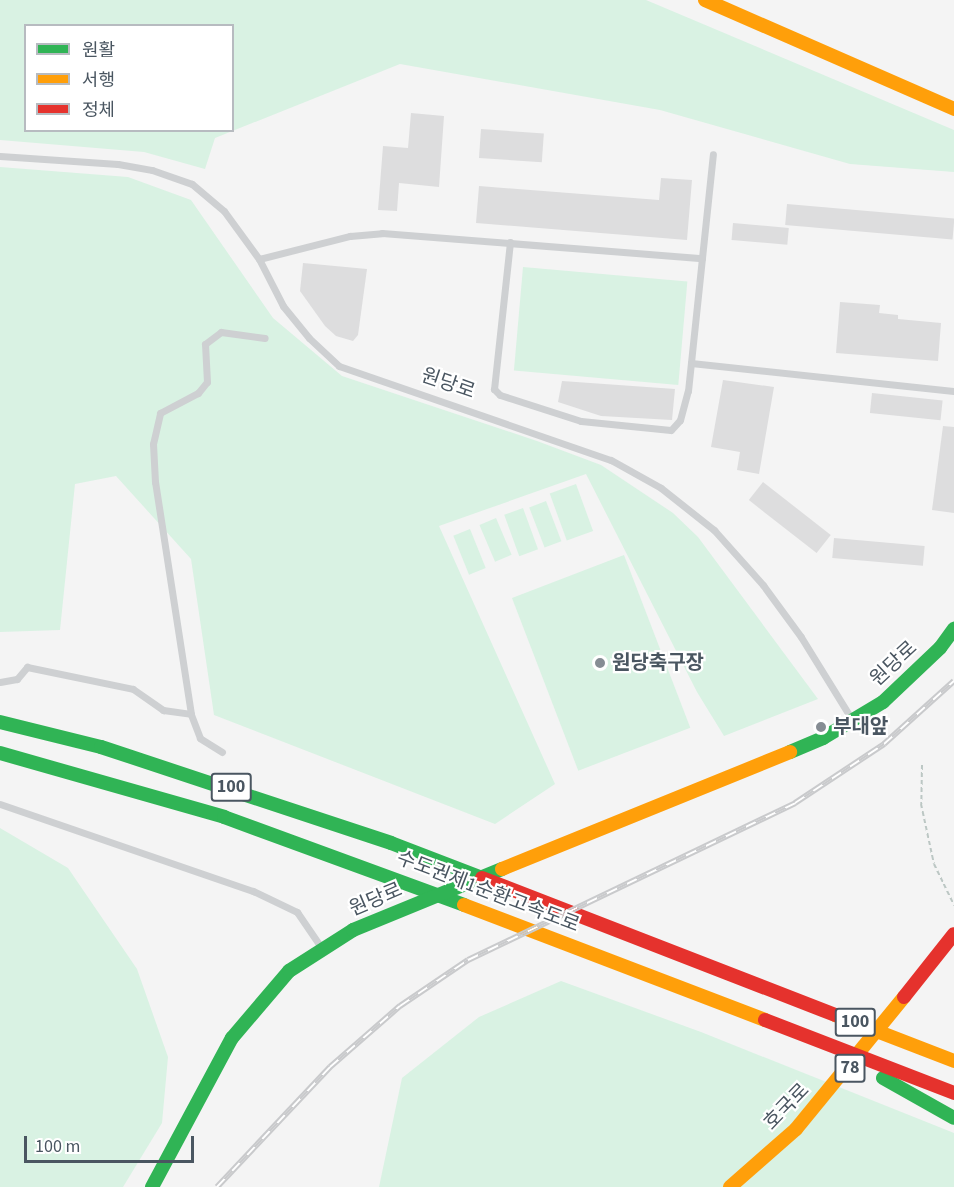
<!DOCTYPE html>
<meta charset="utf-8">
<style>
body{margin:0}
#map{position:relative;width:954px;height:1187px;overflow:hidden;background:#f4f4f4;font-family:"Source Sans 3","Noto Sans KR",sans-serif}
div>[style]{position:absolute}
.green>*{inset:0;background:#d9f2e3;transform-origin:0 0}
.building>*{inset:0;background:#ddddde;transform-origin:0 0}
.path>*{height:2px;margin-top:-1px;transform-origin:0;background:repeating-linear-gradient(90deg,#bcc7c4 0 4.5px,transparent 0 7.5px)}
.lane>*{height:7px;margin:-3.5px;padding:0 3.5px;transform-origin:3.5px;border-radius:3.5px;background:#ced0d2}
.fast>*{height:14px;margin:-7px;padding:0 7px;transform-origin:7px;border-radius:7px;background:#30b455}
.slow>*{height:14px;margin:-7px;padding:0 7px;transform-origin:7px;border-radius:7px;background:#ff9f0a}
.jam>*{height:14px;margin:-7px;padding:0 7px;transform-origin:7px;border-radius:7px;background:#e5322d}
.rail>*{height:6px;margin-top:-3px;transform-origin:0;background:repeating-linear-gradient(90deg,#fff 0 11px,#c9cacc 0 22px);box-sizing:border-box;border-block:2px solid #c9cacc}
.dots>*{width:16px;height:16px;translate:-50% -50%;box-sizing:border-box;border:3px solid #fff;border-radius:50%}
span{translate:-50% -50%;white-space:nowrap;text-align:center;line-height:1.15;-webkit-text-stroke:4.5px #fff;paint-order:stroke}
.shield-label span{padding:2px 4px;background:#fff;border:2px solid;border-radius:4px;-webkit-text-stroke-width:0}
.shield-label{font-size:18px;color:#4a5661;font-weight:700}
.street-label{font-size:20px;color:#4a5661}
.poi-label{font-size:20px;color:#4a5661;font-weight:700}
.left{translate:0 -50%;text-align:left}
.legend{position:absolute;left:24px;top:24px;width:210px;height:108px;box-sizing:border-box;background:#fff;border:2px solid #b7bbc0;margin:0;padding:8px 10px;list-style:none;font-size:18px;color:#4a5661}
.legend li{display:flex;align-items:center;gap:12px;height:30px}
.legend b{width:30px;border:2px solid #b7bbc0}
.scale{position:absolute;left:24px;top:1136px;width:170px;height:27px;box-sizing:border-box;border:3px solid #4a5661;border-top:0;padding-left:8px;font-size:18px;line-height:21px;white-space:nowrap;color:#4a5661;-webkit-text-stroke:4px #fff;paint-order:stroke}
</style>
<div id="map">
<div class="green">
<i style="clip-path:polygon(evenodd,0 0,646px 0,954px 130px,954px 172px,850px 164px,660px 110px,400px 64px,215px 138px,205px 169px,144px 152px,0 140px,0 0,26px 26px,232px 26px,232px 130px,26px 130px,26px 26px)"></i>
<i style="clip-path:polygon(0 167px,128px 177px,191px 200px,273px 318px,342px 376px,537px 441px,601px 465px,673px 513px,698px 537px,818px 699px,724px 736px,697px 692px,586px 474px,439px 526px,555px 784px,495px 824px,214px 715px,191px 559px,116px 476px,75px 484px,60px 630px,0 632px)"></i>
<i style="left:523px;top:267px;width:165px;height:104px;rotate:5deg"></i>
<i style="left:576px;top:484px;width:50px;height:28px;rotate:70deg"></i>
<i style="left:546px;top:501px;width:43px;height:18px;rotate:69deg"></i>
<i style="left:523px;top:508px;width:44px;height:20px;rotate:70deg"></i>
<i style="left:496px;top:518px;width:40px;height:18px;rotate:67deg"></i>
<i style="left:470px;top:529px;width:42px;height:18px;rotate:68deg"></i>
<i style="left:624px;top:555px;width:185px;height:120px;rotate:69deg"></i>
<i style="clip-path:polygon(0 828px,68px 868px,137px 969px,168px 1057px,162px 1123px,123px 1187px,0 1187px)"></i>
<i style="clip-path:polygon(561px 981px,701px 1032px,954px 1133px,954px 1187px,379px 1187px,402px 1078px,479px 1017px)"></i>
</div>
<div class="building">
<i style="clip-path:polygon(411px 113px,444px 116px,439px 187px,399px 183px,397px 211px,378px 210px,383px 146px,408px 148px)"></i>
<i style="left:481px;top:129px;width:63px;height:29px;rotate:4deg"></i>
<i style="clip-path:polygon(661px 178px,692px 180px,687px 240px,476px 223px,479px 186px,659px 200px)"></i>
<i style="left:787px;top:204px;width:168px;height:21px;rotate:5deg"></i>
<i style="left:733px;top:223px;width:56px;height:17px;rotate:5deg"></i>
<i style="clip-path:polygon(303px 263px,367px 269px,358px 335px,353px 341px,336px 336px,325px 326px,300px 291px)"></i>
<i style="clip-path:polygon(840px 302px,880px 305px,879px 313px,898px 315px,898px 319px,941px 323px,938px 361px,836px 353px)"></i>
<i style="clip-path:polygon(723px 380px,774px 387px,759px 474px,737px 470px,740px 452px,711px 447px)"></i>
<i style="clip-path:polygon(562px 381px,675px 389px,672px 420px,601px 416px,558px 402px)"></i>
<i style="left:872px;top:393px;width:71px;height:20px;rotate:6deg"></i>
<i style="clip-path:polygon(943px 426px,954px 427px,954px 513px,932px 510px)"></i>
<i style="left:763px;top:482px;width:86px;height:23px;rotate:38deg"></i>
<i style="left:834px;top:538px;width:91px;height:20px;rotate:5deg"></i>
</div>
<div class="path">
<i style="left:922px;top:765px;width:39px;rotate:91deg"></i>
<i style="left:921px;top:804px;width:61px;rotate:77.8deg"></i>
<i style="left:934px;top:864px;width:46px;rotate:64deg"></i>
</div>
<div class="lane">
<i style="left:0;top:156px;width:118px;rotate:3.9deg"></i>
<i style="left:118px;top:164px;width:35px;rotate:10deg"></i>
<i style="left:152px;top:170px;width:42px;rotate:19.3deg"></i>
<i style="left:192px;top:184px;width:42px;rotate:40.2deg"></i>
<i style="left:224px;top:211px;width:59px;rotate:53.9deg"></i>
<i style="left:259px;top:259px;width:53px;rotate:62.9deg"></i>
<i style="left:283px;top:306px;width:41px;rotate:50.9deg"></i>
<i style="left:309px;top:338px;width:41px;rotate:43deg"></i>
<i style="left:339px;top:366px;width:288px;rotate:19.1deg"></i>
<i style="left:611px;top:460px;width:57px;rotate:29.2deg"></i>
<i style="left:661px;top:488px;width:68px;rotate:38.4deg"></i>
<i style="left:714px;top:530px;width:74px;rotate:48.3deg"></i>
<i style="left:763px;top:585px;width:64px;rotate:53.8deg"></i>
<i style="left:801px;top:637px;width:95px;rotate:58.3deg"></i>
<i style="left:510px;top:242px;width:148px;rotate:96.2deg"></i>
<i style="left:494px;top:389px;width:8px;rotate:45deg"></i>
<i style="left:500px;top:395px;width:85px;rotate:17.8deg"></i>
<i style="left:581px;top:421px;width:90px;rotate:5.7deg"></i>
<i style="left:671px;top:430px;width:13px;rotate:-48deg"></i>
<i style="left:680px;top:420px;width:30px;rotate:-75deg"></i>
<i style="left:688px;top:391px;width:238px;rotate:-84deg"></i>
<i style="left:259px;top:259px;width:94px;rotate:-14.2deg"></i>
<i style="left:350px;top:236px;width:32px;rotate:-5deg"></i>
<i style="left:382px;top:233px;width:321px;rotate:4.5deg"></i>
<i style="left:691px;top:363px;width:264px;rotate:6.1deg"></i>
<i style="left:0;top:682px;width:17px;rotate:-10deg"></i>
<i style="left:17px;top:679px;width:16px;rotate:-50deg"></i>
<i style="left:27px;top:667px;width:108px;rotate:11.7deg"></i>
<i style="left:133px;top:689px;width:37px;rotate:35deg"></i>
<i style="left:163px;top:710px;width:28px;rotate:8deg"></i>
<i style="left:222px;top:752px;width:26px;rotate:-148deg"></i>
<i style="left:200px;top:738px;width:26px;rotate:-111deg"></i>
<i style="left:191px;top:714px;width:235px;rotate:-98.8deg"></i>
<i style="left:155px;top:482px;width:38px;rotate:-93deg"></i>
<i style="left:153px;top:444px;width:32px;rotate:-77deg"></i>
<i style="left:160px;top:413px;width:43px;rotate:-27.8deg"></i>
<i style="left:198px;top:393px;width:14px;rotate:-51deg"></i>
<i style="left:207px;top:382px;width:38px;rotate:-93deg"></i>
<i style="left:205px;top:344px;width:20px;rotate:-37deg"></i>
<i style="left:221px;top:332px;width:44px;rotate:7.8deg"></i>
<i style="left:0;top:804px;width:268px;rotate:19deg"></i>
<i style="left:253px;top:891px;width:49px;rotate:25.5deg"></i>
<i style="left:297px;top:912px;width:42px;rotate:55.6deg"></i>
</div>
<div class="fast">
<i style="left:0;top:722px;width:104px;rotate:13.9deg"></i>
<i style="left:101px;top:747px;width:305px;rotate:18.3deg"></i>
<i style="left:391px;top:843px;width:97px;rotate:21deg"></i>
<i style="left:790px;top:752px;width:36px;rotate:-23deg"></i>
<i style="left:823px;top:738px;width:70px;rotate:-31deg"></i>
<i style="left:883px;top:702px;width:79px;rotate:-43.5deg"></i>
<i style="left:940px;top:648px;width:24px;rotate:-54deg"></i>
<i style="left:0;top:753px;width:233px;rotate:15.9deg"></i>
<i style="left:224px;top:817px;width:256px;rotate:20.1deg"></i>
<i style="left:883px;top:1078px;width:81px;rotate:29.4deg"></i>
<i style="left:152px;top:1187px;width:169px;rotate:-61.8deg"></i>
<i style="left:232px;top:1038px;width:88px;rotate:-49.6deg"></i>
<i style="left:289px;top:971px;width:76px;rotate:-32.6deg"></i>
<i style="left:353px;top:930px;width:161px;rotate:-22.3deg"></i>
</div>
<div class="slow">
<i style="left:705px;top:0;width:272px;rotate:23.6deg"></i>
<i style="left:502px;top:869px;width:311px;rotate:-22.1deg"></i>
<i style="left:464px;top:905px;width:322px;rotate:20.9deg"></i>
<i style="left:835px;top:1015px;width:128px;rotate:21.1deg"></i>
<i style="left:730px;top:1187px;width:88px;rotate:-41.3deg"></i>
<i style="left:796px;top:1129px;width:171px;rotate:-50.7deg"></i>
</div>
<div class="jam">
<i style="left:482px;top:878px;width:379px;rotate:21.2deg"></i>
<i style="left:904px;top:997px;width:80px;rotate:-51.6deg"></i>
<i style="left:765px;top:1020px;width:203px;rotate:21.1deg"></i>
</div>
<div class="rail">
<i style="left:217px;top:1187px;width:165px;rotate:-46.7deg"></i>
<i style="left:330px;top:1067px;width:93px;rotate:-41.1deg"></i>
<i style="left:400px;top:1006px;width:82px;rotate:-34.1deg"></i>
<i style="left:468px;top:960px;width:363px;rotate:-25.6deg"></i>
<i style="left:795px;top:803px;width:107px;rotate:-33.5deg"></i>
<i style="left:884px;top:744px;width:94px;rotate:-42deg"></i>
</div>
<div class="dots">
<i style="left:600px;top:663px;background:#868d94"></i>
<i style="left:821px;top:727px;background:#868d94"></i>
</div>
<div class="shield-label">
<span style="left:231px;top:787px">100</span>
<span style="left:855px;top:1022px">100</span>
<span style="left:850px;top:1068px">78</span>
</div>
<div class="street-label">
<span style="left:448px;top:384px;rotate:19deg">원당로</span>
<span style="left:894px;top:664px;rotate:-43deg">원당로</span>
<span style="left:488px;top:892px;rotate:21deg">수도권제1순환고속도로</span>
<span style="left:376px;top:900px;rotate:-23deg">원당로</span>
<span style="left:787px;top:1107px;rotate:-46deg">호국로</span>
</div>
<div class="poi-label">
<span class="left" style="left:612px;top:663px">원당축구장</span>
<span class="left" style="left:833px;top:727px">부대앞</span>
</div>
<ul class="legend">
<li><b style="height:8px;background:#30b455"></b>원활</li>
<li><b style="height:8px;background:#ff9f0a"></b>서행</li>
<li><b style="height:8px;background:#e5322d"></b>정체</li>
</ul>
<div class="scale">100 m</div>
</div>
